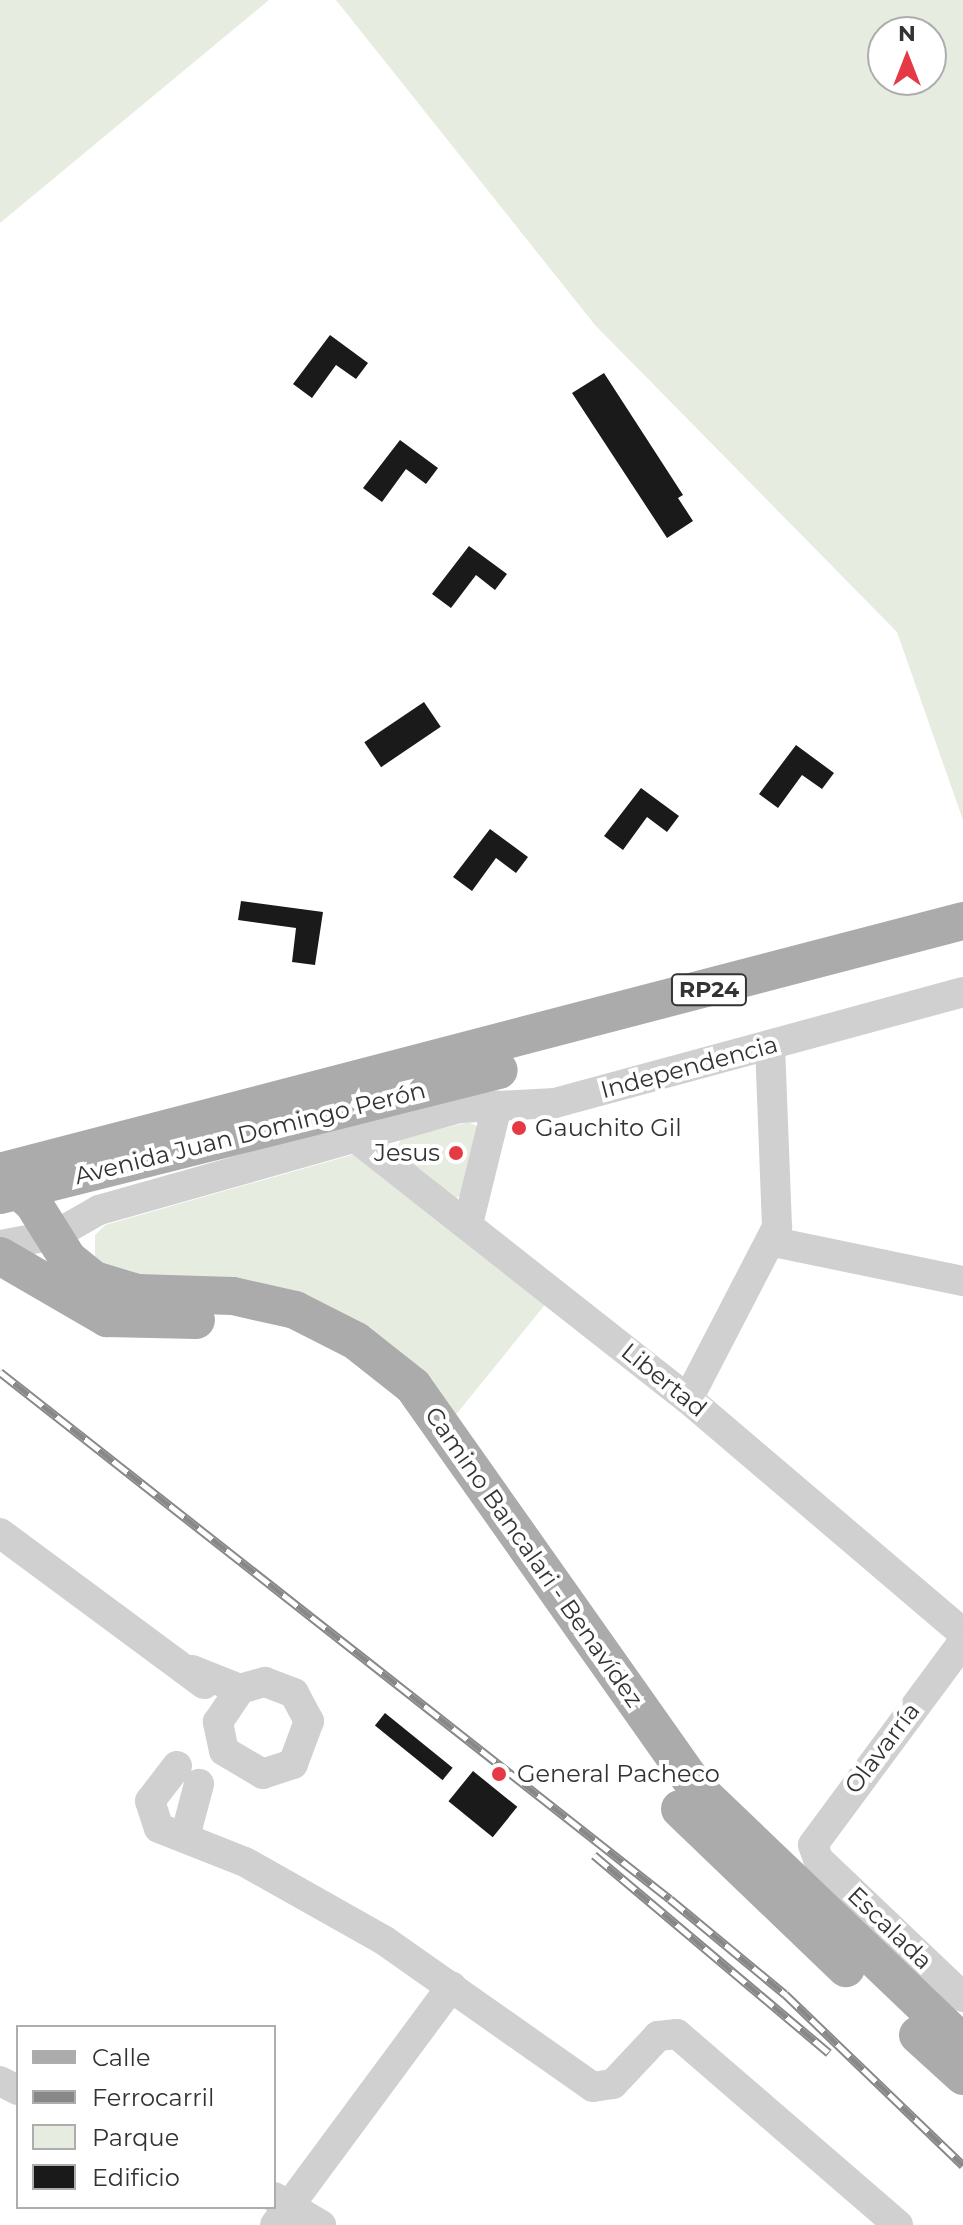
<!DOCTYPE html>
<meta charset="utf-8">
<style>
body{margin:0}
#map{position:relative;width:963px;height:2225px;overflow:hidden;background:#fff;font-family:Montserrat,sans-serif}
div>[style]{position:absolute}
.green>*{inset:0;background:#e6ecdf}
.building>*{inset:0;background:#1a1a1a;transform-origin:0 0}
.minor>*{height:30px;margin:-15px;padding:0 15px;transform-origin:15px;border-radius:15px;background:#d0d0d0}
.major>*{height:38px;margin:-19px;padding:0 19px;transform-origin:19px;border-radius:19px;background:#ababab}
.rail>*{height:9px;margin-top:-4.5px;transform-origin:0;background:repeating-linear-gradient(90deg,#fff 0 18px,#888 0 36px);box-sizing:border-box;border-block:2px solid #888}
.major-bridge>*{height:38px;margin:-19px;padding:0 19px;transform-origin:19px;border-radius:19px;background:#ababab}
.dots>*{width:22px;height:22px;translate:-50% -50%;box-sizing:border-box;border:4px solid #fff;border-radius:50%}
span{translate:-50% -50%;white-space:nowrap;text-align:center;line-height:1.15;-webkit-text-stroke:8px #fff;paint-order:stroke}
.shield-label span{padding:2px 6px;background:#fff;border:2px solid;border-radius:6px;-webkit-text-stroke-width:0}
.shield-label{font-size:22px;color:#333;font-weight:700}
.street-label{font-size:24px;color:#333}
.poi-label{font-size:24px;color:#333}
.left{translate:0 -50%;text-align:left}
.right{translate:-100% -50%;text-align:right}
.legend{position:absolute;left:16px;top:2025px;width:260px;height:184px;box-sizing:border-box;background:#fff;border:2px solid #adadad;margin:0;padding:10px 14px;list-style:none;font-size:24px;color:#333}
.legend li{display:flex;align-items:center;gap:16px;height:40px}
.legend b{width:40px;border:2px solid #adadad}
.north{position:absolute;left:867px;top:16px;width:80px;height:80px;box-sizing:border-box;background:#fff;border:2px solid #adadad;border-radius:50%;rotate:0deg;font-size:22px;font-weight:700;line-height:32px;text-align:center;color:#333}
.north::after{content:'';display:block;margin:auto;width:28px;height:36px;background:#e63946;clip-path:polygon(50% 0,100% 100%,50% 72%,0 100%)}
</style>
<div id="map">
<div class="green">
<i style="clip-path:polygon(0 0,269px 0,0 223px)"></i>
<i style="clip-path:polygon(evenodd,336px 0,963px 0,963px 820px,897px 632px,595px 325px,336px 0,931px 32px,931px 80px,883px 80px,883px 32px,931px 32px)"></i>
<i style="clip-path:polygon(468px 1122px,479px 1127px,462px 1195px,454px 1199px,394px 1154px,401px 1139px)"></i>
<i style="clip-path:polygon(355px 1154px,548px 1301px,454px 1417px,394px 1355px,119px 1274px,95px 1258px,95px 1235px,105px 1225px)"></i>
</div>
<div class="building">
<i style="clip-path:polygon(330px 335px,368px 363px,356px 379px,336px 365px,312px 398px,293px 384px)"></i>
<i style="clip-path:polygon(604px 373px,683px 495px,678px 498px,693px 521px,667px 538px,572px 393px)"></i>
<i style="clip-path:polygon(400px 440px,438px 468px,426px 484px,406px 469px,382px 502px,363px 488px)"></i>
<i style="clip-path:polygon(469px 546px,507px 574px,495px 590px,476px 575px,451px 608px,432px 594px)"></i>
<i style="left:424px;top:702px;width:30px;height:72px;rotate:56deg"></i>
<i style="clip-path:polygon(796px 745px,834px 773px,822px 789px,802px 775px,778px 808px,759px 794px)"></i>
<i style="clip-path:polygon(641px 788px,679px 816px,667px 832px,647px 817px,623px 850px,604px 836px)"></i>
<i style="clip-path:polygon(490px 829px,528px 857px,516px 873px,496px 858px,472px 891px,453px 877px)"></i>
<i style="clip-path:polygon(241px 901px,323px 912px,315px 965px,292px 962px,296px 928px,238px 920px)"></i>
<i style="left:385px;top:1713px;width:87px;height:16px;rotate:39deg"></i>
<i style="left:473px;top:1771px;width:57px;height:39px;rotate:39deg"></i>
</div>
<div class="minor">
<i style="left:356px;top:1138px;width:422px;rotate:38.2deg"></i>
<i style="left:688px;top:1399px;width:361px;rotate:40.4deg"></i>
<i style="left:468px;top:1224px;width:122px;rotate:-76.2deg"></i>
<i style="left:774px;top:1242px;width:193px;rotate:11.7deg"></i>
<i style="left:0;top:1245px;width:56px;rotate:-10.3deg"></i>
<i style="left:55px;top:1235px;width:51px;rotate:-29.6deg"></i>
<i style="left:99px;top:1210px;width:375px;rotate:-15.8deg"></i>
<i style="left:460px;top:1108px;width:95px;rotate:-3deg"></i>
<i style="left:555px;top:1103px;width:423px;rotate:-15.2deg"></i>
<i style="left:688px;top:1399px;width:194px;rotate:-62.6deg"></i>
<i style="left:777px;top:1227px;width:182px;rotate:-92.2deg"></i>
<i style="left:0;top:1533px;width:254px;rotate:36.5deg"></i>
<i style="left:963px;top:1642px;width:252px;rotate:126.5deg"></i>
<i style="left:813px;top:1845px;width:15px;rotate:70deg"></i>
<i style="left:818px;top:1859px;width:200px;rotate:43.6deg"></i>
<i style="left:192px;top:1670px;width:52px;rotate:21.6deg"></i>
<i style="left:240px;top:1689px;width:26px;rotate:-16deg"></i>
<i style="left:265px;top:1682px;width:31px;rotate:21deg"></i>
<i style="left:294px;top:1693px;width:32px;rotate:62deg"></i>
<i style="left:309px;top:1721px;width:46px;rotate:110.4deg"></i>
<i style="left:293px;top:1764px;width:32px;rotate:162deg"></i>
<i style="left:263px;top:1774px;width:45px;rotate:-149.5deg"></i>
<i style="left:224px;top:1751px;width:30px;rotate:-102deg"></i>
<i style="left:218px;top:1722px;width:40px;rotate:-56deg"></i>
<i style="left:177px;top:1766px;width:44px;rotate:127.6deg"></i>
<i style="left:150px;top:1801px;width:28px;rotate:72deg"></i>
<i style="left:159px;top:1828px;width:92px;rotate:21.6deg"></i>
<i style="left:245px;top:1862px;width:161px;rotate:29.4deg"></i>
<i style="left:385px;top:1941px;width:254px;rotate:35.1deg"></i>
<i style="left:593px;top:2087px;width:20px;rotate:-9deg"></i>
<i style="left:613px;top:2084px;width:66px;rotate:-46.8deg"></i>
<i style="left:658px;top:2036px;width:19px;rotate:-6deg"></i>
<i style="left:677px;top:2034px;width:292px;rotate:40.8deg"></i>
<i style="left:185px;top:1837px;width:55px;rotate:-75.2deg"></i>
<i style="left:0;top:2081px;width:20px;rotate:27deg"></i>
<i style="left:274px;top:2197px;width:55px;rotate:30.8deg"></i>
<i style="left:275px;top:2225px;width:297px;rotate:-53.5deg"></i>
</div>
<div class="major">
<i style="left:0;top:1172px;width:995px;rotate:-14.61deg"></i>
<i style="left:0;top:1175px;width:43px;rotate:40.3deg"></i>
<i style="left:33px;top:1203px;width:66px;rotate:58deg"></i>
<i style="left:68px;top:1259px;width:33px;rotate:39deg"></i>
<i style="left:94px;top:1280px;width:45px;rotate:16.8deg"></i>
<i style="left:137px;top:1293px;width:96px;rotate:1.8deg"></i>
<i style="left:233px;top:1296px;width:64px;rotate:12.7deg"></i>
<i style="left:295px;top:1310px;width:68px;rotate:26.9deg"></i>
<i style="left:356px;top:1341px;width:73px;rotate:38.3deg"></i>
<i style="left:413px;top:1386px;width:494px;rotate:54.8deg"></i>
<i style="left:698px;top:1790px;width:366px;rotate:43.7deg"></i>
<i style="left:0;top:1256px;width:124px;rotate:30.1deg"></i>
<i style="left:107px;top:1318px;width:89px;rotate:1.3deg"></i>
<i style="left:680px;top:1809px;width:230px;rotate:43.8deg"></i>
<i style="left:918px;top:2035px;width:61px;rotate:42.3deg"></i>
</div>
<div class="rail">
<i style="left:0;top:1372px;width:852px;rotate:38.19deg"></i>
<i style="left:670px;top:1899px;width:149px;rotate:39.6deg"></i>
<i style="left:785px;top:1994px;width:247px;rotate:43.9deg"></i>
<i style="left:594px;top:1855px;width:307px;rotate:40.1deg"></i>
</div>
<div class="major-bridge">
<i style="left:0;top:1195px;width:514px;rotate:-14.06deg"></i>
</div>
<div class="dots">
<i style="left:519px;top:1128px;background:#e63946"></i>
<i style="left:456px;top:1153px;background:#e63946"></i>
<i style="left:499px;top:1774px;background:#e63946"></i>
</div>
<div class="shield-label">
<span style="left:709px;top:990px">RP24</span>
</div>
<div class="street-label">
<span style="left:689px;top:1067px;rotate:-15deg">Independencia</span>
<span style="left:250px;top:1133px;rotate:-14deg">Avenida Juan Domingo Perón</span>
<span style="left:664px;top:1380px;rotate:39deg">Libertad</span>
<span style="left:534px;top:1557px;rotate:55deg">Camino Bancalari - Benavídez</span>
<span style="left:882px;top:1748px;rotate:-53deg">Olavarría</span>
<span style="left:890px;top:1928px;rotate:44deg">Escalada</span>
</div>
<div class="poi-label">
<span class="left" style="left:535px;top:1128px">Gauchito Gil</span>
<span class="right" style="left:440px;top:1153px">Jesus</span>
<span class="left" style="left:517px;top:1774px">General Pacheco</span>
</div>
<ul class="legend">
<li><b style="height:10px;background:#ababab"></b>Calle</li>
<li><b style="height:10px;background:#888"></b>Ferrocarril</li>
<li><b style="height:22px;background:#e6ecdf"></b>Parque</li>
<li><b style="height:22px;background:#1a1a1a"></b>Edificio</li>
</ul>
<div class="north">N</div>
</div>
